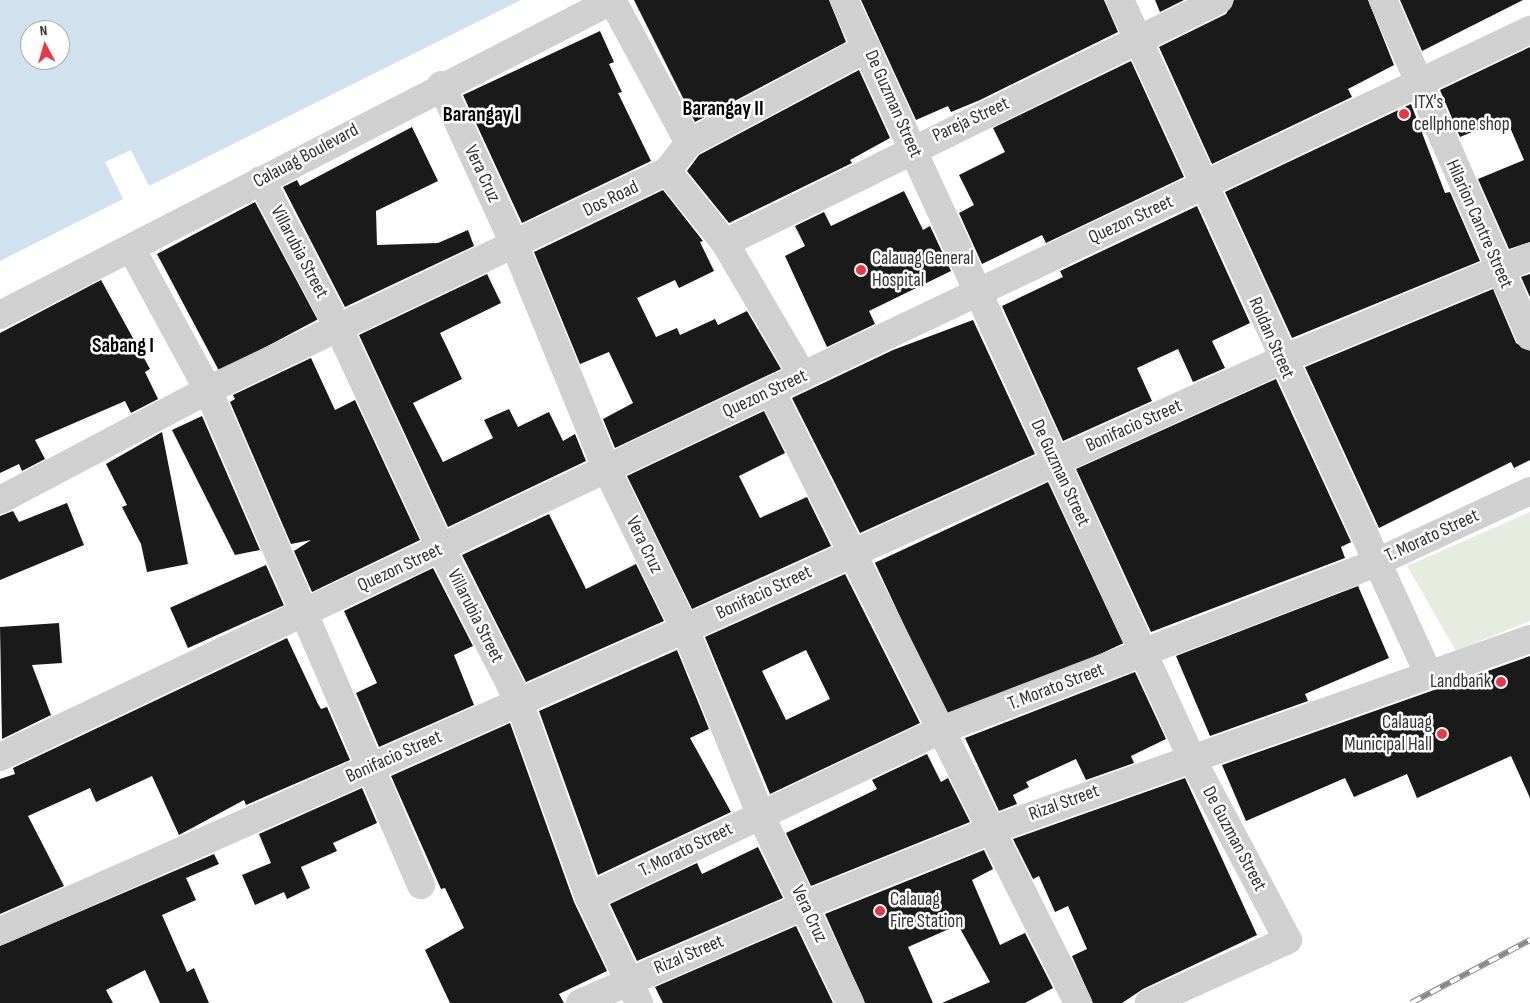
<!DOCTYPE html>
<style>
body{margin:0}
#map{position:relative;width:1530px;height:1003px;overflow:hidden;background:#fff;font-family:"Sofia Sans Condensed",sans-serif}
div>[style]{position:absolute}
.green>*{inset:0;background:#e6ecdf}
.water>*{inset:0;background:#cfe2ee}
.building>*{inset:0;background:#1a1a1a;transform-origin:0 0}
.minor>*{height:28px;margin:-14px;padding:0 14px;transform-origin:14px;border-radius:14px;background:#d0d0d0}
.rail>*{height:5.5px;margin-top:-2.75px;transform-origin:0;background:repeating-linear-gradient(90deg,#fff 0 11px,#888 0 22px);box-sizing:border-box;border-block:1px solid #888}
.dots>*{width:14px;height:14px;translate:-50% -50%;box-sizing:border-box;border:2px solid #fff;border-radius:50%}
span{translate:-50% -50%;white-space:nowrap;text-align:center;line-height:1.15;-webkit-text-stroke:5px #fff;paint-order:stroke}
.poi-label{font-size:19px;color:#333}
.left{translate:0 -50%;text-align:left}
.right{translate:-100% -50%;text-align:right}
.street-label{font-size:19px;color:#333}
.quarter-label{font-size:21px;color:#000;font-weight:700}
.north{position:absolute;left:20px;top:20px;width:50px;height:50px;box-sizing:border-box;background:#fff;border:1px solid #adadad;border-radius:50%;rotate:354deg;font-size:14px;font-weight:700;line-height:20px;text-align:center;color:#333}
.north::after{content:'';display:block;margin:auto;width:18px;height:22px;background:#e63946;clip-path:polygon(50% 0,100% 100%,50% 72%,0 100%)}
</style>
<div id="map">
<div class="green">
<i style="clip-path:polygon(1530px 512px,1530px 621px,1456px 651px,1407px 566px)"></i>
</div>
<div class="water">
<i style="clip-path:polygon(evenodd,0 0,521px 0,149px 186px,131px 150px,105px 162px,123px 199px,0 261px,0 0,30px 30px,60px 30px,60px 60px,30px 60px,30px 30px)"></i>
</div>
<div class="building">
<i style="clip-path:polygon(634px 0,829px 0,846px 42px,695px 122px)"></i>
<i style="clip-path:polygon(861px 0,1104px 0,1118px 32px,980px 100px,951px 112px,948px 106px,916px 120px)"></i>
<i style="clip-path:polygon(1155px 0,1184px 0,1160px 12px)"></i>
<i style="clip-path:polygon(1234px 0,1368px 0,1394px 65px,1348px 89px,1352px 97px,1212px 164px,1159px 47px,1226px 14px)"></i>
<i style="clip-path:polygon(1400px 0,1523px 0,1422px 51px)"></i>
<i style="clip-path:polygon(600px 31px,614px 62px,609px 64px,622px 92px,618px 93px,651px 161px,522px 223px,463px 95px)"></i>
<i style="clip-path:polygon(1530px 47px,1530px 242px,1509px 249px,1478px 179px,1524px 160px,1506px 118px,1460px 137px,1440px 90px)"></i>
<i style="clip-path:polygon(1131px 61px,1184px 177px,1046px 243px,1042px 235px,982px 264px,959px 213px,974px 205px,959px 175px,1005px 152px,993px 128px)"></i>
<i style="clip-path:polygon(859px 70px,890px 138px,850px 160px,852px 163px,729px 223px,687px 171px,699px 155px)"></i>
<i style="clip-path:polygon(1411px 104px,1445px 193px,1450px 192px,1480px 261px,1292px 338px,1225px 192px)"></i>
<i style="clip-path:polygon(412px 127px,438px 181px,376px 211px,377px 245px,438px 243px,468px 230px,474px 246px,345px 307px,283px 187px,297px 180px,300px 186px)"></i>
<i style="clip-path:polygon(663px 190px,703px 241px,700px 242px,714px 271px,679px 288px,675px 280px,637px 298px,656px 337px,677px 328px,680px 335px,715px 319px,718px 325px,747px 311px,781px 369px,615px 448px,603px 419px,633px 403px,609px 352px,580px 364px,534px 252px)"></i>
<i style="clip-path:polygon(904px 191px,923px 230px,930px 226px,951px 271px,869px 311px,875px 324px,827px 347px,785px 256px,805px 246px,795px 226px,824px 212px,831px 226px)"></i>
<i style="left:255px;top:202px;width:133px;height:111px;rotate:62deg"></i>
<i style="clip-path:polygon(1197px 206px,1250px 323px,1212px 341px,1225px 368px,1193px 382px,1178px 349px,1137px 368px,1152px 401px,1063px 441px,1002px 306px,1063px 277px,1060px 271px)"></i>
<i style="clip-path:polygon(487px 274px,501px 303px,440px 333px,462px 379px,413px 403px,443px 462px,493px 438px,484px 420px,509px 409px,518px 427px,549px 412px,563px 441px,575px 434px,586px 461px,448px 527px,359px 335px)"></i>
<i style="clip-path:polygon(1530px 274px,1530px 297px,1521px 277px)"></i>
<i style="clip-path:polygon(101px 280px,150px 369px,145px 372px,158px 399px,131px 413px,125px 401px,35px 440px,45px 459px,22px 471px,19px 464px,0 473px,0 333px)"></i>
<i style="clip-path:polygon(1493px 289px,1516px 343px,1530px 351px,1530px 460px,1514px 468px,1511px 462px,1379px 528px,1305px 367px)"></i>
<i style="clip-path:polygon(973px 320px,1035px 454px,860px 533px,792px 398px,893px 350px)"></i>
<i style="clip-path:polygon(311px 358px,335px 410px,355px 400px,420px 540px,312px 592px,294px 551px,311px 540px,291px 544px,230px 402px,235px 399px,233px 395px)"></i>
<i style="clip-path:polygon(1276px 379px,1351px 542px,1341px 547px,1345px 558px,1151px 632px,1076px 469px)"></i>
<i style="clip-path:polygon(764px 411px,785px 453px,739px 476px,760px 518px,807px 497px,831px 546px,692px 609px,627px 476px)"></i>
<i style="clip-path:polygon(202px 416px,260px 550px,235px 555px,172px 430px)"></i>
<i style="clip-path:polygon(162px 432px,188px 564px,147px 572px,141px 544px,122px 507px,127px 505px,106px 464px)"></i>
<i style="left:1048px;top:482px;width:178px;height:191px;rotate:65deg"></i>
<i style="clip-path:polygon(67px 503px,84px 545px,0 580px,0 516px,13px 511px,19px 522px)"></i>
<i style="clip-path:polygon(549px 514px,586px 589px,636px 564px,664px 621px,526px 682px,462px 555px)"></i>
<i style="left:266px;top:565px;width:44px;height:105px;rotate:66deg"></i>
<i style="clip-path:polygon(433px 568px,473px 646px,454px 655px,474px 705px,379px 747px,356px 693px,377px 683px,344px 611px)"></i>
<i style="clip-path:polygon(evenodd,845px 574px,920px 723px,770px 794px,705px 637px,845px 574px,806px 650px,830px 699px,786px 720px,762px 671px,806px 650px)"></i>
<i style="clip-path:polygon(1358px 586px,1389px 658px,1305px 694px,1308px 701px,1210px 736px,1176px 656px)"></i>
<i style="clip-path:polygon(59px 623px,62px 663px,32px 665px,51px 715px,2px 739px,0 627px)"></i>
<i style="clip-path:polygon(287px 638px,318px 704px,321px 709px,327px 707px,350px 760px,246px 805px,244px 800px,179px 835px,152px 776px,96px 802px,90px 788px,28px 816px,64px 886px,0 914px,0 779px,15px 774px,13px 768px)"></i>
<i style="clip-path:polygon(677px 650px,709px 729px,690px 738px,731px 812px,598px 875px,539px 711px)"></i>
<i style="clip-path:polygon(1530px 656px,1530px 798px,1511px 756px,1417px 798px,1407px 774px,1354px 797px,1345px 778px,1246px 821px,1222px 765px)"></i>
<i style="clip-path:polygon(1135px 672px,1166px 739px,1131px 756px,1134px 763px,1086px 780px,1076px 759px,1026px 782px,1029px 787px,1013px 795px,1017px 804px,999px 811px,965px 738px)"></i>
<i style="clip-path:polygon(510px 723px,574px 902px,607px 971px,559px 994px,564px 1003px,450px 1003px,425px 950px,464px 928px,445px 888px,441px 889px,391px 776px)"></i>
<i style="clip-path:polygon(927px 754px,941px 782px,948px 778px,970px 822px,811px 886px,786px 833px,877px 789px,872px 780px)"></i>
<i style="clip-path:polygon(1185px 778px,1257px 935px,1143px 989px,1122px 1003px,1093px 1003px,1072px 956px,1087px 949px,1068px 906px,1055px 912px,1039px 876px,1033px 879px,1013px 839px)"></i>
<i style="clip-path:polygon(362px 788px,377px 823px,333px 843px,337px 851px,301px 867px,310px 888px,287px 899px,284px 892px,255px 905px,242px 875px,271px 863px,259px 834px)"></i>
<i style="clip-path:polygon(758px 847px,783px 898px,637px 961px,610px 904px,697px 863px,702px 874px)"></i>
<i style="clip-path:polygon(984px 850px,993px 869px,972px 880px,1000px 945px,1025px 933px,1053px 988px,1025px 1003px,942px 1003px,990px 982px,958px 925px,908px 947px,933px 1003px,865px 1003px,825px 914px)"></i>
<i style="clip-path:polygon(214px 854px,219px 864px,186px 878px,196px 900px,162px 915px,187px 972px,194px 968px,209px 1003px,160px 1003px,145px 970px,106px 990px,113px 1003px,0 1003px,0 946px)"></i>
<i style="clip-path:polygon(796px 926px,833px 1003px,663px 1003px,655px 987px)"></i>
</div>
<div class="minor">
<i style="left:612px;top:0;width:162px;rotate:61.7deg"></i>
<i style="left:844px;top:0;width:833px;rotate:65.37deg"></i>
<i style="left:1191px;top:757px;width:207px;rotate:62.1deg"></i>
<i style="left:1288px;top:940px;width:153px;rotate:155.6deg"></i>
<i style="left:1120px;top:0;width:740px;rotate:65.41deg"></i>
<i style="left:1383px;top:0;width:367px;rotate:66.4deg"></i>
<i style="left:441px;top:85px;width:177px;rotate:65.3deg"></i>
<i style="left:515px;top:246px;width:242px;rotate:67.7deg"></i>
<i style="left:607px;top:470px;width:177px;rotate:63.9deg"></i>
<i style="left:685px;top:629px;width:200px;rotate:67.9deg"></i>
<i style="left:760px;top:814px;width:209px;rotate:64.5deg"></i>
<i style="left:667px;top:171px;width:92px;rotate:51.1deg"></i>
<i style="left:725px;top:243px;width:154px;rotate:59.6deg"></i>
<i style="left:261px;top:180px;width:168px;rotate:62.4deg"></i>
<i style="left:339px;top:329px;width:242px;rotate:65.1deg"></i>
<i style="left:441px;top:549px;width:172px;rotate:63deg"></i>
<i style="left:519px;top:702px;width:207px;rotate:70.3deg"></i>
<i style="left:589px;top:897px;width:117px;rotate:64.7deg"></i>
<i style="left:725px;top:243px;width:551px;rotate:-26.19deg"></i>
<i style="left:131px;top:248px;width:162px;rotate:61.5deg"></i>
<i style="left:208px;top:390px;width:539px;rotate:66.72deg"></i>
<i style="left:0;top:315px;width:689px;rotate:-27.2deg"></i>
<i style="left:771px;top:391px;width:685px;rotate:63.36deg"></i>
<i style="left:0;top:500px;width:235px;rotate:-27.9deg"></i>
<i style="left:208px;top:390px;width:509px;rotate:-25.51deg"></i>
<i style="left:667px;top:171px;width:36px;rotate:-52deg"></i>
<i style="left:689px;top:143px;width:202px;rotate:-28.1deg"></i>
<i style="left:0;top:757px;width:1694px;rotate:-25.42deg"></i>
<i style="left:589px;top:897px;width:390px;rotate:-25.4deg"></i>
<i style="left:941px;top:730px;width:465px;rotate:-21deg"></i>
<i style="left:1375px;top:563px;width:171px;rotate:-24.9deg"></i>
<i style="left:0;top:931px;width:749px;rotate:-23.79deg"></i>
<i style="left:685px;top:629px;width:654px;rotate:-24.29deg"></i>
<i style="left:1281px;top:360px;width:269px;rotate:-22.5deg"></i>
<i style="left:580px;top:1003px;width:245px;rotate:-23.5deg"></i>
<i style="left:805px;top:905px;width:198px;rotate:-21.9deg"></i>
<i style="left:989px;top:831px;width:574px;rotate:-19.54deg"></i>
</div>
<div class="rail">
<i style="left:1411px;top:1003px;width:135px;rotate:-27.9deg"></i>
</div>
<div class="dots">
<i style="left:1404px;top:114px;background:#e63946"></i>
<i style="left:861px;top:270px;background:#e63946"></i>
<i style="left:1501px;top:682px;background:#e63946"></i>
<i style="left:1442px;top:734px;background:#e63946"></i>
<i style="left:880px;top:911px;background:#e63946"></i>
</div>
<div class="poi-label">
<span class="left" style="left:1414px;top:114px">ITX's<br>cellphone shop</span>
<span class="left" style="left:872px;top:270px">Calauag General<br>Hospital</span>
<span class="right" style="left:1491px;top:682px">Landbank</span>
<span class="right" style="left:1432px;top:734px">Calauag<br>Municipal Hall</span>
<span class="left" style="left:890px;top:911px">Calauag<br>Fire Station</span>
</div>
<div class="street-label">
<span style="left:893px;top:104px;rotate:66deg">De Guzman Street</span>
<span style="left:971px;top:120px;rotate:-25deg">Pareja Street</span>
<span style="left:306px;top:156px;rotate:-28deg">Calauag Boulevard</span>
<span style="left:482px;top:174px;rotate:65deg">Vera Cruz</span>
<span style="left:611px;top:199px;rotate:-26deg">Dos Road</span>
<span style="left:1131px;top:220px;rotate:-25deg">Quezon Street</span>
<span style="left:1479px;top:224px;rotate:66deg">Hilarion Cantre Street</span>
<span style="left:299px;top:252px;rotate:62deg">Villarubia Street</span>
<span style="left:1271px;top:338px;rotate:66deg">Roldan Street</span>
<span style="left:765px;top:394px;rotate:-25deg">Quezon Street</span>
<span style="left:1134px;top:426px;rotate:-24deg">Bonifacio Street</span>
<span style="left:1060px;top:473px;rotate:65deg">De Guzman Street</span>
<span style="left:1432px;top:536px;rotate:-25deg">T. Morato Street</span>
<span style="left:644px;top:545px;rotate:64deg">Vera Cruz</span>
<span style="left:400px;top:568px;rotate:-25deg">Quezon Street</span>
<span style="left:764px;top:593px;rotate:-25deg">Bonifacio Street</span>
<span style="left:475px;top:616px;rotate:63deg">Villarubia Street</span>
<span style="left:1056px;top:687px;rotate:-21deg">T. Morato Street</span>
<span style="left:394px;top:757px;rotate:-24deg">Bonifacio Street</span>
<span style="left:1064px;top:803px;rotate:-20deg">Rizal Street</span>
<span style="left:1234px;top:839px;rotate:62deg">De Guzman Street</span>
<span style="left:686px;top:850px;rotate:-26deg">T. Morato Street</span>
<span style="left:809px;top:914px;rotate:65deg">Vera Cruz</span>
<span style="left:689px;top:955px;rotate:-23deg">Rizal Street</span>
</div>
<div class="quarter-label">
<span style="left:723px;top:109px">Barangay II</span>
<span style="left:481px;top:115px">Barangay I</span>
<span style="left:123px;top:346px">Sabang I</span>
</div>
<div class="north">N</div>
</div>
